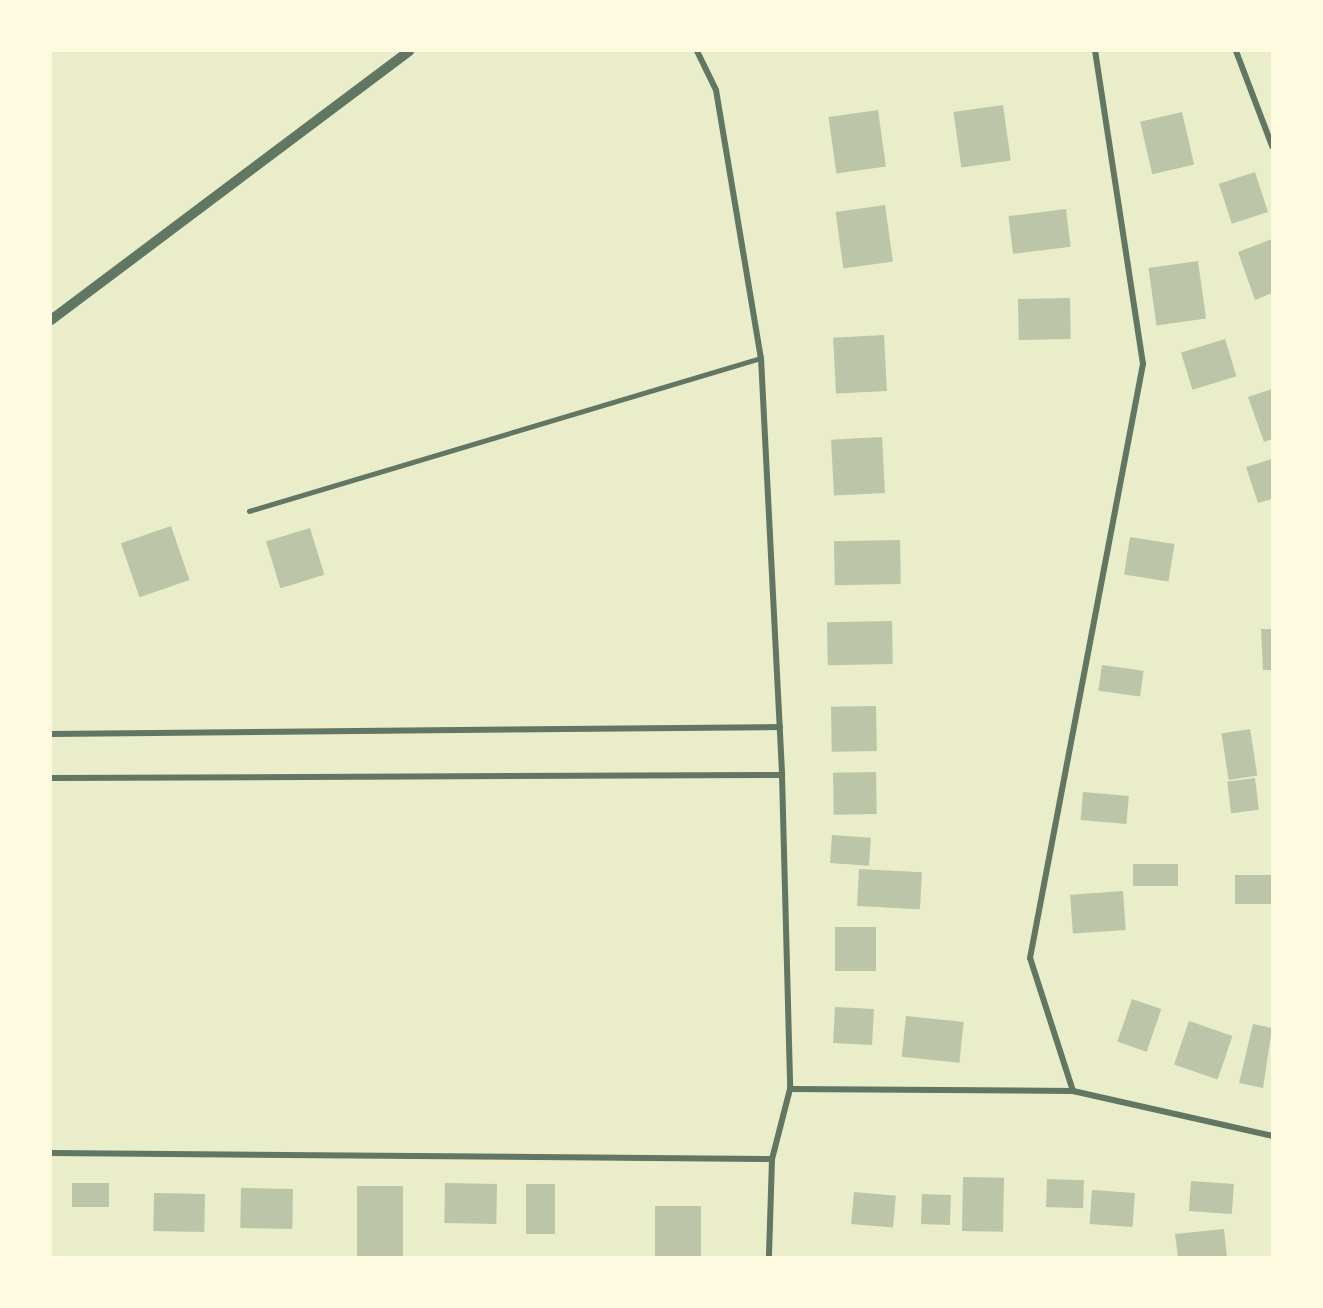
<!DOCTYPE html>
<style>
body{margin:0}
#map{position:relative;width:1323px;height:1308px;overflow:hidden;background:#e9edc9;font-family:"Roboto Condensed",sans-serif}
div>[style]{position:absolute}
.building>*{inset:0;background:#bcc5a7;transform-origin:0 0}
.service>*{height:4.5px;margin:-2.25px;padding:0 2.25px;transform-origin:2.25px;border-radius:2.25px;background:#617663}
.minor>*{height:6px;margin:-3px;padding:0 3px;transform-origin:3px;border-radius:3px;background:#617663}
.tertiary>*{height:10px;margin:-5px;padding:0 5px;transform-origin:5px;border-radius:5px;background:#617663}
span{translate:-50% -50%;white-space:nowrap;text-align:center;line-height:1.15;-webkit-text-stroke:6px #fefae0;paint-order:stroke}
.frame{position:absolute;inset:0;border:52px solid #fefae0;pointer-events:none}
</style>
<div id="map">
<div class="building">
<i style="left:1003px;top:105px;width:56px;height:50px;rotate:82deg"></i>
<i style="left:878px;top:110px;width:57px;height:50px;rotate:82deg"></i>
<i style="left:1182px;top:112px;width:54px;height:43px;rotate:77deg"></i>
<i style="left:1255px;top:172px;width:42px;height:38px;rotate:72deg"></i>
<i style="left:885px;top:205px;width:57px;height:50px;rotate:82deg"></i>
<i style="left:1066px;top:209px;width:38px;height:58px;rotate:83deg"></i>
<i style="clip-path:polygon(1272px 239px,1272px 293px,1255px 300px,1238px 252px)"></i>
<i style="left:1198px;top:261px;width:58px;height:50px;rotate:82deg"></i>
<i style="left:1070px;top:298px;width:41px;height:52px;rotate:89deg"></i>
<i style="left:884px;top:335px;width:56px;height:51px;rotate:87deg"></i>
<i style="left:1225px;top:339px;width:39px;height:46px;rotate:73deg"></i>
<i style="clip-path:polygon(1272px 389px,1272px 439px,1264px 442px,1248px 397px)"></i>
<i style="left:882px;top:437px;width:56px;height:51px;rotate:87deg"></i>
<i style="clip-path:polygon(1272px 459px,1272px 499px,1258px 503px,1246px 467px)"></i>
<i style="left:171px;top:526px;width:57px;height:53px;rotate:71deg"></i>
<i style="left:310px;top:528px;width:49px;height:46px;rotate:73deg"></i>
<i style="left:1130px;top:537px;width:45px;height:38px;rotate:9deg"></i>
<i style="left:900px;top:540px;width:44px;height:66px;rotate:89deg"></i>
<i style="left:892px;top:621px;width:43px;height:65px;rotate:89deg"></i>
<i style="clip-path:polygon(1261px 629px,1272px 629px,1272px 670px,1263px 670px)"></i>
<i style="left:1102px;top:665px;width:42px;height:26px;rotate:8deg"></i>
<i style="left:876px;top:706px;width:45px;height:45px;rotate:89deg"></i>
<i style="left:1250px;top:729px;width:47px;height:29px;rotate:81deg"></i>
<i style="left:876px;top:772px;width:42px;height:43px;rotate:89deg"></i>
<i style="left:1255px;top:778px;width:32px;height:28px;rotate:83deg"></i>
<i style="left:1083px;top:792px;width:46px;height:28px;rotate:5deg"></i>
<i style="left:832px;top:835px;width:39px;height:28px;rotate:4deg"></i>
<i style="left:1133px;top:864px;width:45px;height:22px"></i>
<i style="left:859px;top:869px;width:63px;height:37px;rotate:3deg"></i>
<i style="left:1272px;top:875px;width:29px;height:37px;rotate:90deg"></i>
<i style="left:1123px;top:891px;width:39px;height:53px;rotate:86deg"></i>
<i style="left:876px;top:927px;width:44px;height:41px;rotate:90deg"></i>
<i style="left:1132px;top:999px;width:31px;height:45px;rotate:19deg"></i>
<i style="left:835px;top:1007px;width:39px;height:36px;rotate:3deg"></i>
<i style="left:906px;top:1016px;width:58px;height:41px;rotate:6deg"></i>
<i style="left:1189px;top:1021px;width:46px;height:46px;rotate:19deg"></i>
<i style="clip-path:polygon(1253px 1024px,1272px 1028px,1263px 1088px,1239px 1083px)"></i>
<i style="left:963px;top:1177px;width:41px;height:54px;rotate:1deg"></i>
<i style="left:1047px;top:1179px;width:37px;height:28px;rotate:2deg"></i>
<i style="left:1191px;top:1181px;width:43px;height:30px;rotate:4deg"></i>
<i style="left:72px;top:1183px;width:37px;height:24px"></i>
<i style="left:445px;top:1183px;width:52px;height:40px;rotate:1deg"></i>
<i style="left:526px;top:1184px;width:29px;height:50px"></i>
<i style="left:357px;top:1186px;width:46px;height:71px"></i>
<i style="left:241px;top:1188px;width:52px;height:40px;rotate:1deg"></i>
<i style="left:1092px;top:1190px;width:43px;height:34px;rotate:4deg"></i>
<i style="left:854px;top:1192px;width:42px;height:32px;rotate:5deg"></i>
<i style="left:154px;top:1193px;width:51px;height:38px;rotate:1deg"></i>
<i style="left:922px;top:1194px;width:29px;height:30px;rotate:2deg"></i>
<i style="left:655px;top:1206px;width:46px;height:51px"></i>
<i style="clip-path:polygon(1224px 1229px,1227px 1257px,1178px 1257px,1175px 1234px)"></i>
</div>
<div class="service">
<i style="left:249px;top:511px;width:534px;rotate:-16.64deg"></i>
</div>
<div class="minor">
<i style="left:697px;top:51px;width:43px;rotate:64deg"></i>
<i style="left:716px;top:90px;width:272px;rotate:80.5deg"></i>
<i style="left:761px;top:358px;width:418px;rotate:87.1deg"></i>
<i style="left:782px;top:775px;width:314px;rotate:88.5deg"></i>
<i style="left:790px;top:1089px;width:72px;rotate:104.4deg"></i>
<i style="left:772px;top:1159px;width:98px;rotate:91.8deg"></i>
<i style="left:1236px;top:51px;width:102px;rotate:69.2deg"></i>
<i style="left:51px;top:734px;width:729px;rotate:-0.55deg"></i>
<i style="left:51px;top:778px;width:731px;rotate:-0.24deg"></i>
<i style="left:790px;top:1089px;width:283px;rotate:0.4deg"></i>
<i style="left:1073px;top:1091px;width:204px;rotate:12.7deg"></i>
<i style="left:1073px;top:1091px;width:140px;rotate:-107.9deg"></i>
<i style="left:1030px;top:958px;width:605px;rotate:-79.23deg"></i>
<i style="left:1143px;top:364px;width:317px;rotate:-98.7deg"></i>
<i style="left:51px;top:1153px;width:721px;rotate:0.48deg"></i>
</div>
<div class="tertiary">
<i style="left:51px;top:320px;width:448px;rotate:-36.9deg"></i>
</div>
<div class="frame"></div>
</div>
